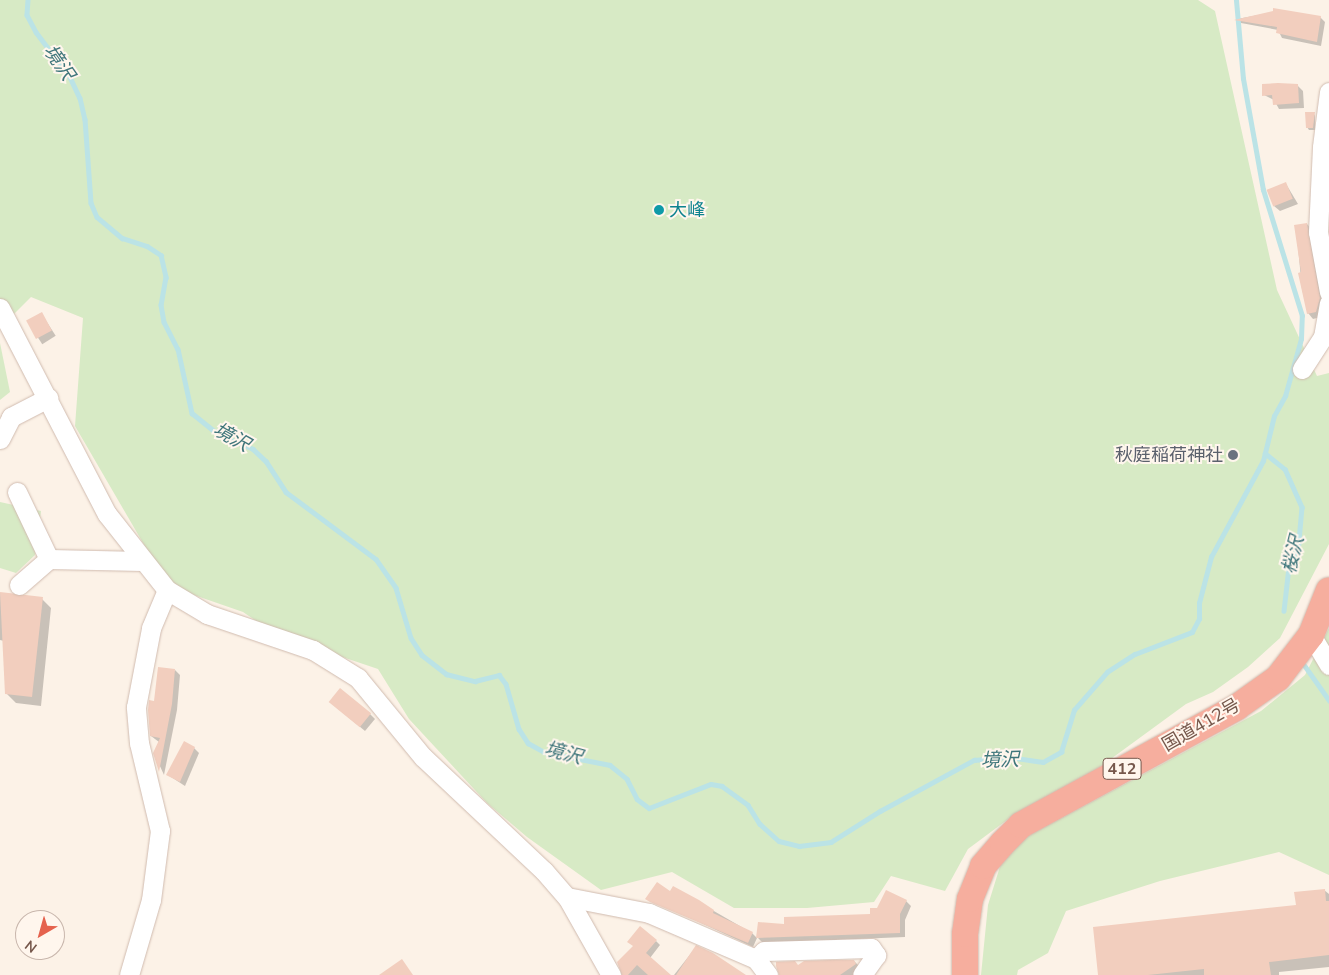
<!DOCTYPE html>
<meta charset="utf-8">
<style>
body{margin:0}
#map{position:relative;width:1329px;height:975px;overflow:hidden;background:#fcf2e7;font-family:"Nunito Sans","Noto Sans JP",sans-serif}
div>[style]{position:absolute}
.green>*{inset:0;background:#d7eac5}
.shadow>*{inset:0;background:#0003;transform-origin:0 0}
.stream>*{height:4.5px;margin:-2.25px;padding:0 2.25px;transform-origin:2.25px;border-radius:2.25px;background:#bbe3e6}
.building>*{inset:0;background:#f2cebe;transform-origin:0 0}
.roads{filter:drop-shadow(0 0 1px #d0bbaf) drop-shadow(0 0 1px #d0bbaf)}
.minor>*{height:19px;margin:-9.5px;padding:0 9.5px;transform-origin:9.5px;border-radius:9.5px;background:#fff}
.highway>*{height:26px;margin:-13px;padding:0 13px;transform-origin:13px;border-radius:13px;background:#f6ae9e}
.dots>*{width:14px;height:14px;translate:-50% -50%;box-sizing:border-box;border:2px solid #fff6ed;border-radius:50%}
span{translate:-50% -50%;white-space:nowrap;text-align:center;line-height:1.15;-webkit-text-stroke:4px #fff6ed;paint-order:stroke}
.shield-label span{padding:1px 4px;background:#fff6ed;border:1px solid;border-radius:4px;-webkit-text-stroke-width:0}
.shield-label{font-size:16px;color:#76574b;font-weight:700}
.culture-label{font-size:18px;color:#0d838f}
.left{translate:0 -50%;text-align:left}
.worship-label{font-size:18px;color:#5b616d}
.right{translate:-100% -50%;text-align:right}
.street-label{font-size:18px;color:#76574b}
.water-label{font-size:19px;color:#3f767b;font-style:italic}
.north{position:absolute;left:15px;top:910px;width:50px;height:50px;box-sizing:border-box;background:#fff6ed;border:1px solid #c8b6ac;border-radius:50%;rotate:218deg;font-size:14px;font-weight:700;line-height:20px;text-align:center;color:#76574b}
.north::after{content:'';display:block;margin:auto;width:18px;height:22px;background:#e5624d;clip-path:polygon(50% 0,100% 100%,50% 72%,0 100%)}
</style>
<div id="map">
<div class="green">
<i style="clip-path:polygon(0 0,1198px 0,1215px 11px,1277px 290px,1317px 376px,1329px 373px,1329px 544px,1280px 638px,1248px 667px,1213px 692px,1186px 704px,1093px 772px,1011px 817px,968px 849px,945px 891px,891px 876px,874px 902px,807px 908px,734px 908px,672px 872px,601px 890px,527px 837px,487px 803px,409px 719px,378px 669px,277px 635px,243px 612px,168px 586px,75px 426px,83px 318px,31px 297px,0 328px)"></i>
<i style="clip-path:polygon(0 343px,10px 392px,0 400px)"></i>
<i style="clip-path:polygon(0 502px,41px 511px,35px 555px,16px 573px,0 568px)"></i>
<i style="clip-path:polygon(1329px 628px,1329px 875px,1279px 852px,1160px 881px,1066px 911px,1048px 953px,1018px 970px,1017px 975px,981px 975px,988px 905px,1002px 860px,1026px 837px,1261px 711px,1305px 675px)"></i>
</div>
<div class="shadow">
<i style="clip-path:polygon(1274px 12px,1320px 17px,1325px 22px,1321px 46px,1282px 38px,1278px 30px,1241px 23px,1237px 19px)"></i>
<i style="clip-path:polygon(1297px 85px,1303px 91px,1304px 108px,1279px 109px,1274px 100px,1264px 95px)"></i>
<i style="clip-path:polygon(1315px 114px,1315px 130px,1309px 130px,1307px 127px)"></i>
<i style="clip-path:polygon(1286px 184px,1298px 204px,1280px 211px,1274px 206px)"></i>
<i style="clip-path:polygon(1307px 224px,1312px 230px,1324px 304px,1321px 317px,1313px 319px,1308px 313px,1302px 289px,1296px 226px)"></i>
<i style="left:41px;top:313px;width:27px;height:16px;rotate:57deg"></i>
<i style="clip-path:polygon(0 593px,42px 599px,51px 608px,41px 706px,16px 703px,7px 694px,4px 641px,0 640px)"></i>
<i style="clip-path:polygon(175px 670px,180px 675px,177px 710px,164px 775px,154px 753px,159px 742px,151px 736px,155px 702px)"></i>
<i style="clip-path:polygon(336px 707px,370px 714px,375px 719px,365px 731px)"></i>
<i style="clip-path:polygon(194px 748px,199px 753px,185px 786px,168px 775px)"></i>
<i style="clip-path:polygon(674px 888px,752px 933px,757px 938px,753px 947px,647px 898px,670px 893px)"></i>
<i style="clip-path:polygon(1324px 890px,1329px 894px,1329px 967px,1279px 972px,1279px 975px,1099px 975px,1297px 906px)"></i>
<i style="clip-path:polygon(906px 901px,911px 906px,905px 920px,905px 937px,763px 943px,758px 938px,786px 925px,871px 915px)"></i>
<i style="clip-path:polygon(656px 941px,660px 945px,650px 958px,669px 975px,622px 975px,618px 963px)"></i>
<i style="clip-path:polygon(696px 947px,743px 975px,674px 975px)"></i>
<i style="clip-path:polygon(854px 961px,859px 966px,855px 975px,788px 975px,798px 966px)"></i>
</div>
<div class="stream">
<i style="left:28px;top:0;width:15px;rotate:94deg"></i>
<i style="left:27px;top:15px;width:19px;rotate:62deg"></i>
<i style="left:36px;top:32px;width:56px;rotate:52.9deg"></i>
<i style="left:70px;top:77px;width:23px;rotate:65deg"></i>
<i style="left:80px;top:98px;width:22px;rotate:77deg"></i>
<i style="left:85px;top:119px;width:84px;rotate:85.9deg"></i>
<i style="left:91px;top:203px;width:15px;rotate:67deg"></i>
<i style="left:97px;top:217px;width:33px;rotate:40deg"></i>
<i style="left:122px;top:238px;width:26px;rotate:18deg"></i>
<i style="left:147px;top:246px;width:17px;rotate:33deg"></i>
<i style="left:161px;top:255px;width:23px;rotate:77deg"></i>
<i style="left:166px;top:277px;width:28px;rotate:100deg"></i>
<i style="left:161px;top:305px;width:17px;rotate:80deg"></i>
<i style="left:164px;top:322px;width:30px;rotate:63deg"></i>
<i style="left:178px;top:349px;width:66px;rotate:77.7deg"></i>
<i style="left:192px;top:413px;width:33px;rotate:39deg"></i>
<i style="left:218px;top:434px;width:38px;rotate:23deg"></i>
<i style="left:253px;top:449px;width:18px;rotate:43deg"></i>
<i style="left:266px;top:461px;width:37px;rotate:57deg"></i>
<i style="left:286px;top:492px;width:112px;rotate:36.7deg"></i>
<i style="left:376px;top:559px;width:35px;rotate:55deg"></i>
<i style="left:396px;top:588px;width:52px;rotate:73.3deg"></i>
<i style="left:411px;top:638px;width:20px;rotate:57deg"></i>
<i style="left:422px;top:655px;width:31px;rotate:38deg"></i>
<i style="left:446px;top:674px;width:30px;rotate:14deg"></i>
<i style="left:475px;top:681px;width:25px;rotate:-14deg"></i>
<i style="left:499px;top:675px;width:11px;rotate:52deg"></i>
<i style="left:506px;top:684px;width:47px;rotate:73.9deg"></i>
<i style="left:519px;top:729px;width:17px;rotate:57deg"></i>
<i style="left:528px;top:743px;width:18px;rotate:29deg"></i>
<i style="left:544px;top:752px;width:67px;rotate:11.1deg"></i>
<i style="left:610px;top:765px;width:22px;rotate:39deg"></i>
<i style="left:627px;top:779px;width:22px;rotate:63deg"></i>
<i style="left:637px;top:799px;width:15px;rotate:37deg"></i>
<i style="left:649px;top:808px;width:66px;rotate:-21.2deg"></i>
<i style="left:711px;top:784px;width:11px;rotate:10deg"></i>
<i style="left:722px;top:786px;width:32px;rotate:36deg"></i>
<i style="left:748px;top:805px;width:22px;rotate:58deg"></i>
<i style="left:760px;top:824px;width:25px;rotate:42deg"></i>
<i style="left:779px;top:841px;width:21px;rotate:14deg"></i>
<i style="left:799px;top:846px;width:32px;rotate:-7deg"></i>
<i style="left:831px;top:842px;width:58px;rotate:-32.3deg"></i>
<i style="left:880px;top:811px;width:107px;rotate:-28.5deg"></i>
<i style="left:974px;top:760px;width:34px;rotate:-5deg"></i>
<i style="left:1008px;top:757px;width:35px;rotate:8deg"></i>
<i style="left:1043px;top:762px;width:21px;rotate:-29deg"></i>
<i style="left:1061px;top:752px;width:44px;rotate:-72.8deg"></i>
<i style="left:1074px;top:710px;width:50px;rotate:-49deg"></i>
<i style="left:1107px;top:672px;width:33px;rotate:-33deg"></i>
<i style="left:1135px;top:654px;width:61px;rotate:-21.1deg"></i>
<i style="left:1192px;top:632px;width:15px;rotate:-62deg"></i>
<i style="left:1199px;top:619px;width:16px;rotate:-90deg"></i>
<i style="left:1199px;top:603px;width:48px;rotate:-75.4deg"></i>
<i style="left:1211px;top:557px;width:109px;rotate:-61.6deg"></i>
<i style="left:1263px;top:461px;width:46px;rotate:-76.3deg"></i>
<i style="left:1274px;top:416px;width:23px;rotate:-61deg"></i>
<i style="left:1285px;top:396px;width:59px;rotate:-74.3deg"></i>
<i style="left:1301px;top:339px;width:23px;rotate:-88deg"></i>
<i style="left:1302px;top:316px;width:132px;rotate:-107.2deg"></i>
<i style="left:1263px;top:190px;width:113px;rotate:-100.2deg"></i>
<i style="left:1243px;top:79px;width:79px;rotate:-95.1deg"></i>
<i style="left:1265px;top:453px;width:26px;rotate:39deg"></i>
<i style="left:1285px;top:469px;width:42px;rotate:65.9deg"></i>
<i style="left:1302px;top:507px;width:37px;rotate:95deg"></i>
<i style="left:1299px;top:544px;width:25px;rotate:113deg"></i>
<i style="left:1289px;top:567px;width:44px;rotate:96.5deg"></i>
<i style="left:1305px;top:666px;width:42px;rotate:54.8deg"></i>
</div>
<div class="building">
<i style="clip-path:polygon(1273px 8px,1321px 16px,1317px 42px,1276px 33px,1277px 27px,1234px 20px,1273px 11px)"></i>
<i style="clip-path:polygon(1278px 83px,1298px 84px,1299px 103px,1273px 105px,1272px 95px,1262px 96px,1262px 84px)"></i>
<i style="clip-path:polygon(1305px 112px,1315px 112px,1313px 128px,1306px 128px)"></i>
<i style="left:1286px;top:182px;width:18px;height:21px;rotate:68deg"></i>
<i style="clip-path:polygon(1307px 223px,1320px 298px,1316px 312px,1307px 314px,1298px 273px,1301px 272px,1294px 225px)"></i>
<i style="left:42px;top:312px;width:21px;height:18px;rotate:62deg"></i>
<i style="clip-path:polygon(0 592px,43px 597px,32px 697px,5px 694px)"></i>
<i style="clip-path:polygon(158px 667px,175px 669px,172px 704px,159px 772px,153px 753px,160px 738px,150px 736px,148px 710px,149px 700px,154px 701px)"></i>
<i style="left:340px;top:688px;width:40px;height:18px;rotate:39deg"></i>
<i style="clip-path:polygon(184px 741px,195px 747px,180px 782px,166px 775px)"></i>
<i style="clip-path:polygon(657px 882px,670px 891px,673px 886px,699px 900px,714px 910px,713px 913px,753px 932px,748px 943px,650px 902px,645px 899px)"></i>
<i style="clip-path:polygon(1325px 889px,1326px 901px,1329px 901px,1329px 955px,1269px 962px,1271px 975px,1204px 975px,1204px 969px,1148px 975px,1098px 975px,1093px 927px,1296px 905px,1294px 892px)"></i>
<i style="clip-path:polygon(886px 890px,907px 900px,900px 914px,900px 933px,756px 938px,758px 922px,784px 924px,784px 917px,870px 914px,870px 908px,877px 908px)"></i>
<i style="clip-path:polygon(640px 926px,657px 940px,646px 953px,671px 975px,648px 975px,637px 965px,628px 975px,622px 975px,617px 962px,633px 946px,627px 942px)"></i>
<i style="clip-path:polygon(696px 945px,713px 953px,746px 975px,676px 975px)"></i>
<i style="clip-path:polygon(402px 959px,413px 975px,379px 975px)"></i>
<i style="clip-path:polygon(830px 960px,854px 960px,856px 964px,840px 975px,779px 975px,776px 966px,776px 962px,795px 961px,798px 965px,804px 961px)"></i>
</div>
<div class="roads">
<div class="minor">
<i style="left:1329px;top:92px;width:55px;rotate:97.3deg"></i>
<i style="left:1322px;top:147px;width:85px;rotate:92.7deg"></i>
<i style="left:1318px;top:232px;width:61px;rotate:79.6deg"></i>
<i style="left:0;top:308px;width:232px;rotate:62.6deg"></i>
<i style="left:107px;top:514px;width:97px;rotate:51.7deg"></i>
<i style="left:167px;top:590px;width:47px;rotate:31deg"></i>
<i style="left:207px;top:614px;width:112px;rotate:18.8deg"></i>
<i style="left:313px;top:650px;width:53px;rotate:31.9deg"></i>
<i style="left:358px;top:678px;width:102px;rotate:50.6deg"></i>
<i style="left:423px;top:757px;width:166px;rotate:43.3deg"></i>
<i style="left:544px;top:871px;width:35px;rotate:49deg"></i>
<i style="left:567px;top:897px;width:90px;rotate:60.6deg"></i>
<i style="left:1302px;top:369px;width:38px;rotate:-57deg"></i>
<i style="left:1323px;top:337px;width:34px;rotate:-80deg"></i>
<i style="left:0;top:439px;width:25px;rotate:-63deg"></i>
<i style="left:11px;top:417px;width:42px;rotate:-27.2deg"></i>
<i style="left:17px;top:492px;width:74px;rotate:64.5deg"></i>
<i style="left:49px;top:559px;width:93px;rotate:1.2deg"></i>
<i style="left:19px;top:585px;width:40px;rotate:-41deg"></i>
<i style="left:1311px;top:635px;width:35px;rotate:59deg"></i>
<i style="left:567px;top:897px;width:84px;rotate:11deg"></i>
<i style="left:649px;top:913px;width:116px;rotate:23.3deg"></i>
<i style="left:756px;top:959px;width:20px;rotate:53deg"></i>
<i style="left:756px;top:959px;width:11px;rotate:-45deg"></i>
<i style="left:764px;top:951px;width:107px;rotate:-1.6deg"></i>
<i style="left:871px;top:948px;width:9px;rotate:54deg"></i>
<i style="left:876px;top:955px;width:24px;rotate:125deg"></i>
<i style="left:129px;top:975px;width:78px;rotate:-73.7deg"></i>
<i style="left:151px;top:900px;width:70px;rotate:-82.6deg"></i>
<i style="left:160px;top:831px;width:90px;rotate:-103.4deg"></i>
<i style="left:139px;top:743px;width:36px;rotate:-95deg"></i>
<i style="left:136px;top:707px;width:80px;rotate:-79.2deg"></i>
<i style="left:151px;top:628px;width:41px;rotate:-67.2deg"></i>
</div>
<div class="highway">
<i style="left:965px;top:975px;width:41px;rotate:-90deg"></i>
<i style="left:965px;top:934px;width:35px;rotate:-82deg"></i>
<i style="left:970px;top:899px;width:35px;rotate:-68deg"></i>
<i style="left:983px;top:866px;width:30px;rotate:-49deg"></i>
<i style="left:1003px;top:843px;width:25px;rotate:-45deg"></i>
<i style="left:1021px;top:825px;width:246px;rotate:-28.6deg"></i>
<i style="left:1237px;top:707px;width:50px;rotate:-35.3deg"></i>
<i style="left:1278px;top:678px;width:54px;rotate:-52.5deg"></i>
<i style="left:1311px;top:635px;width:48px;rotate:-68.2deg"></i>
</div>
</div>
<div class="dots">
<i style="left:659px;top:210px;background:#0f9aa8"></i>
<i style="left:1233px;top:455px;background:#6b7280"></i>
</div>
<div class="shield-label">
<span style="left:1122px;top:769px">412</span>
</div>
<div class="culture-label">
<span class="left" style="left:669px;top:210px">大峰</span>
</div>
<div class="worship-label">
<span class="right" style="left:1223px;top:455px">秋庭稲荷神社</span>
</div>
<div class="street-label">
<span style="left:1201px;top:725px;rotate:-30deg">国道412号</span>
</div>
<div class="water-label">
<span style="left:58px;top:63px;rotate:55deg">境沢</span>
<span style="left:231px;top:438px;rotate:29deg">境沢</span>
<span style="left:1294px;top:555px;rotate:-76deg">桜沢</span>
<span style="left:563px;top:754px;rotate:15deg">境沢</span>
<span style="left:1000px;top:761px;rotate:-1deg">境沢</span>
</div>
<div class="north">N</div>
</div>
